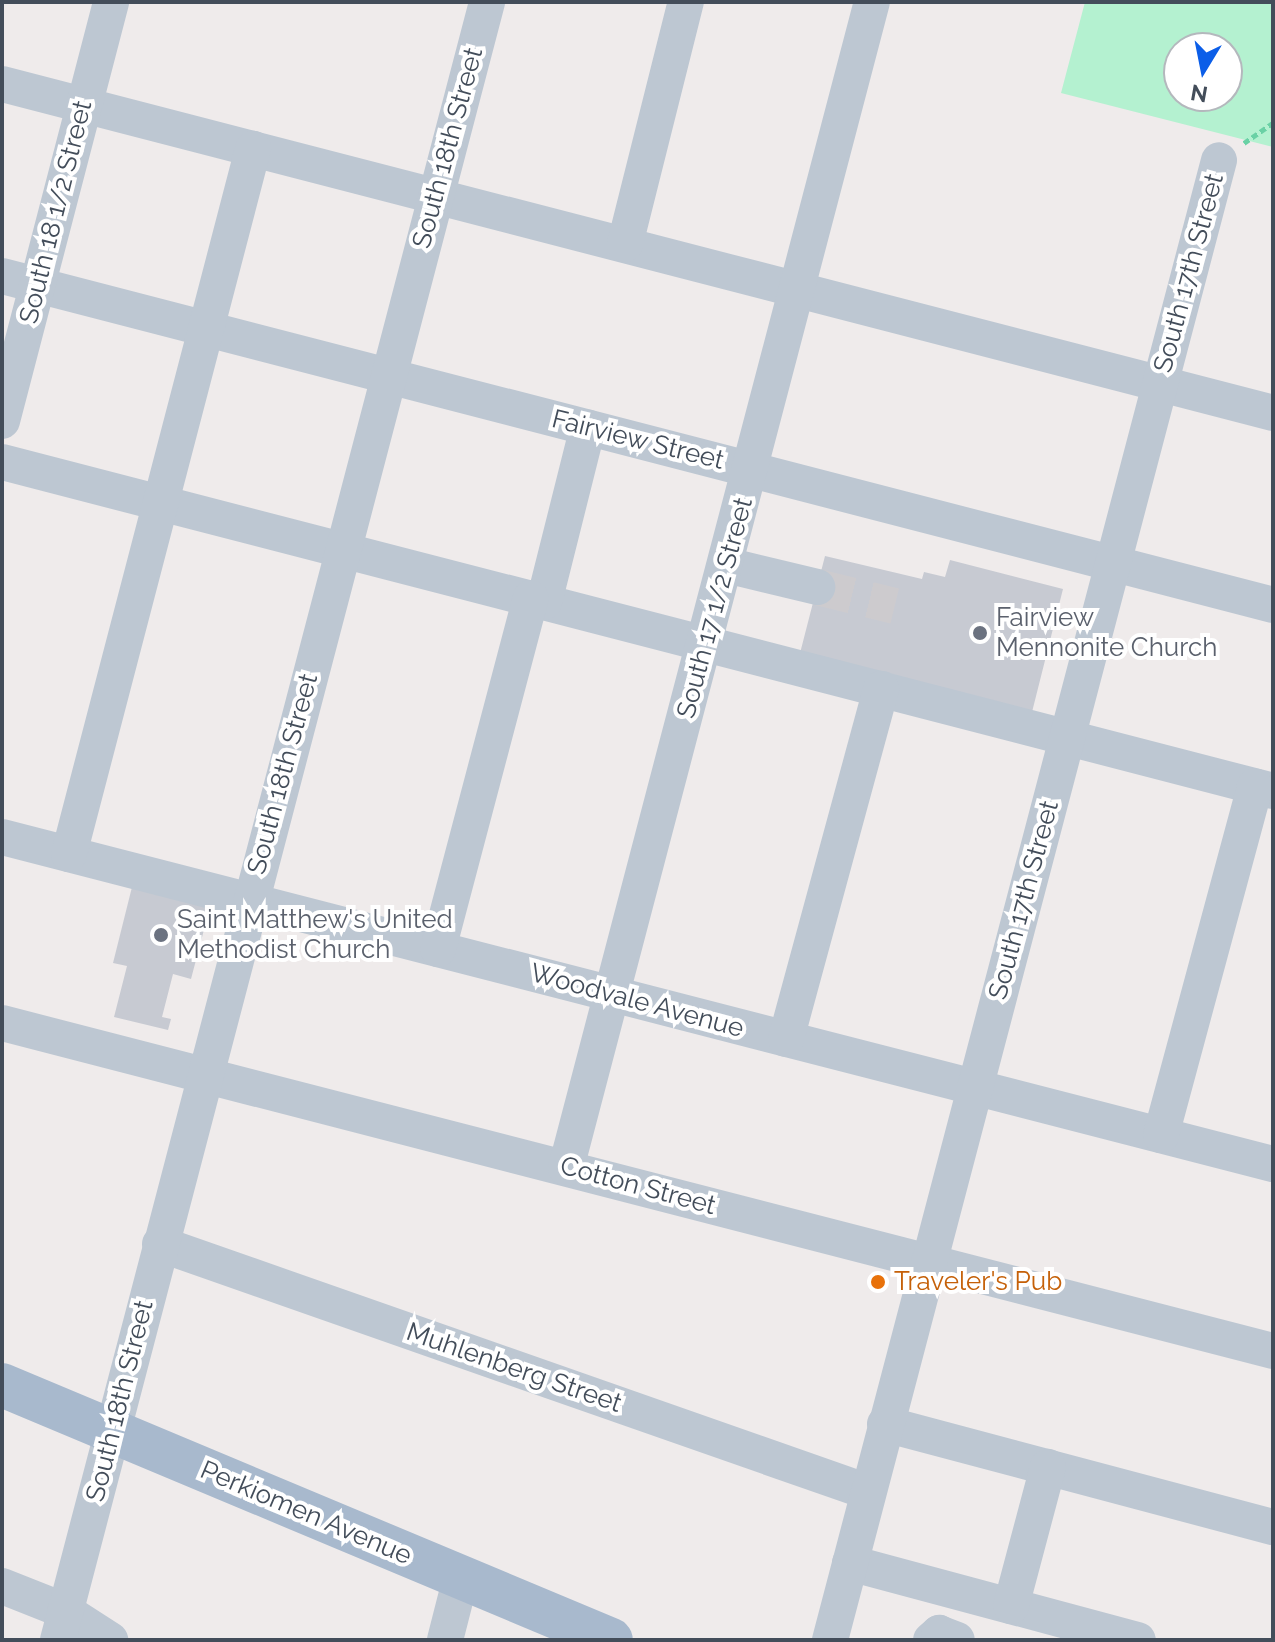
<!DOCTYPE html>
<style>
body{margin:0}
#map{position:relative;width:1275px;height:1642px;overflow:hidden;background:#efebeb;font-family:Raleway,sans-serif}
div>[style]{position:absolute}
.green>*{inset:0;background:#b4f1d0}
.building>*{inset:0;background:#c7cad2}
.minor-tunnel>*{height:36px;margin-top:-18px;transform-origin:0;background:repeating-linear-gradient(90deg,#cdcbce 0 36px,transparent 0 54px)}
.path>*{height:5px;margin-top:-2.5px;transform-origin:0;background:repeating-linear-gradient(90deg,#6ad1a5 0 6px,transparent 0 10px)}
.minor>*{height:36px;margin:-18px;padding:0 18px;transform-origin:18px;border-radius:18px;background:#bdc7d2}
.major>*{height:44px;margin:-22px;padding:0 22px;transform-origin:22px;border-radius:22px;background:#a8b9cd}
.dots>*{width:22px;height:22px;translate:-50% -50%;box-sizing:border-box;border:4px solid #fff;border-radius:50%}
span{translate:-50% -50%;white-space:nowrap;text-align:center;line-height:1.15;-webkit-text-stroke:8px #fff;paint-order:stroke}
.street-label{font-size:26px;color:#434d5a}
.worship-label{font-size:26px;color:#5b616d}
.left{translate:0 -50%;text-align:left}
.food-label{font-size:26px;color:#c56008}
.frame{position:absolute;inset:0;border:4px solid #434d5a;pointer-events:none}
.north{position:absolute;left:1163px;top:32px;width:80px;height:80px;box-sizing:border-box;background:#fff;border:2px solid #b4b8bd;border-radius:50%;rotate:190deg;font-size:22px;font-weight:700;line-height:32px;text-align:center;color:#434d5a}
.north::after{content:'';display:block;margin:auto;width:28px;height:36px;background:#0b5ee8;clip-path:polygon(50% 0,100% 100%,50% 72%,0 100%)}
</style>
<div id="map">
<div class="green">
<i style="clip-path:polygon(evenodd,1085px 2px,1273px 2px,1273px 147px,1061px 93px,1085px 2px,1179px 48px,1227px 48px,1227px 96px,1179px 96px,1179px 48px)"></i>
</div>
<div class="building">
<i style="clip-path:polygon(825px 556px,922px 579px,924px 572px,945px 577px,950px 560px,1063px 589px,1030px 720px,798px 661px)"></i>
<i style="clip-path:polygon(132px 887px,210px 907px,191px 979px,173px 974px,162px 1017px,171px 1019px,168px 1030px,114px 1017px,127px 966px,113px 963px)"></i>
</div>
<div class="minor-tunnel">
<i style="left:817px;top:587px;width:80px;rotate:13.7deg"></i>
</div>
<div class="path">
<i style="left:1244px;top:143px;width:35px;rotate:-35deg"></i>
</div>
<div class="minor">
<i style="left:2px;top:84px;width:1313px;rotate:14.51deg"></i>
<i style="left:625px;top:244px;width:250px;rotate:-75.9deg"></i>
<i style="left:2px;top:276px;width:1313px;rotate:14.51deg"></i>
<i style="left:2px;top:421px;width:433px;rotate:-75.4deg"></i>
<i style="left:2px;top:462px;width:1313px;rotate:14.51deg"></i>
<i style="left:726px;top:565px;width:94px;rotate:13.6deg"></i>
<i style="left:544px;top:602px;width:180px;rotate:-75.9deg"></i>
<i style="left:2px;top:837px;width:1312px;rotate:14.43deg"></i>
<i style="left:69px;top:854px;width:729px;rotate:-75.37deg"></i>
<i style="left:438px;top:949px;width:363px;rotate:-75.2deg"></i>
<i style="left:2px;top:1023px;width:1313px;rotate:14.47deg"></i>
<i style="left:786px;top:1039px;width:363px;rotate:-74.8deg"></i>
<i style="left:1161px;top:1135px;width:361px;rotate:-74.9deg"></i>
<i style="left:566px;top:1168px;width:1205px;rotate:-75.3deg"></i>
<i style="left:160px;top:1244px;width:750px;rotate:19.3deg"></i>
<i style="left:885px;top:1424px;width:401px;rotate:14.9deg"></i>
<i style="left:850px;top:1563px;width:298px;rotate:15deg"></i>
<i style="left:2px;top:1586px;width:68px;rotate:21.6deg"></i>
<i style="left:65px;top:1611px;width:54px;rotate:32.8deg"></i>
<i style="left:1011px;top:1606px;width:144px;rotate:-75.1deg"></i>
<i style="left:58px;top:1640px;width:1693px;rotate:-75.32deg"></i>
<i style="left:445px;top:1640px;width:65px;rotate:-75.7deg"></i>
<i style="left:830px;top:1640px;width:1530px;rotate:-75.27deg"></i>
<i style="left:931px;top:1640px;width:11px;rotate:-41deg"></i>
<i style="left:939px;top:1633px;width:19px;rotate:21deg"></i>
</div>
<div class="major">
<i style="left:2px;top:1385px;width:660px;rotate:22.72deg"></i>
</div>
<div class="dots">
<i style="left:980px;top:633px;background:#6b7280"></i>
<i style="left:161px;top:935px;background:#6b7280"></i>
<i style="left:878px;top:1282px;background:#e8710a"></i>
</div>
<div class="street-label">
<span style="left:448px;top:148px;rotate:-75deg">South 18th Street</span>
<span style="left:56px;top:212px;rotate:-76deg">South 18 1/2 Street</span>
<span style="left:1189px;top:273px;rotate:-75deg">South 17th Street</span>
<span style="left:638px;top:440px;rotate:14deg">Fairview Street</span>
<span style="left:715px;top:608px;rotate:-75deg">South 17 1/2 Street</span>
<span style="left:283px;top:774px;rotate:-75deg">South 18th Street</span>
<span style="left:1024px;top:900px;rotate:-75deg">South 17th Street</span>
<span style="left:637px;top:1001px;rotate:15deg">Woodvale Avenue</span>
<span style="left:638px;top:1186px;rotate:15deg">Cotton Street</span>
<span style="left:514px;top:1368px;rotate:19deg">Muhlenberg Street</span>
<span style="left:120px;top:1401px;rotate:-76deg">South 18th Street</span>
<span style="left:306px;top:1513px;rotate:23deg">Perkiomen Avenue</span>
</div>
<div class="worship-label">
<span class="left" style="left:996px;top:633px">Fairview<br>Mennonite Church</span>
<span class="left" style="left:177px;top:935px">Saint Matthew's United<br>Methodist Church</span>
</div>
<div class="food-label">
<span class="left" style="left:894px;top:1282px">Traveler's Pub</span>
</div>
<div class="frame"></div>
<div class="north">N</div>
</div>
